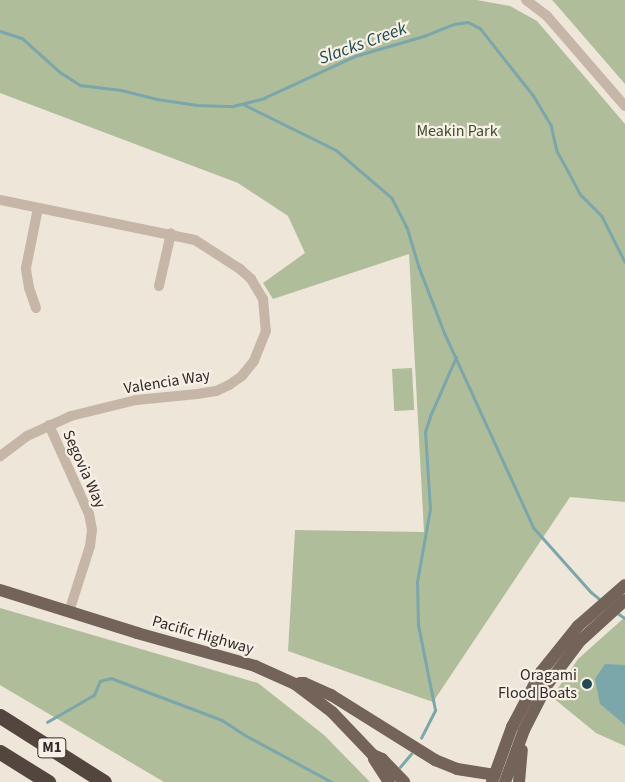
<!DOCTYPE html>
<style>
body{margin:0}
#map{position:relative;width:625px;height:782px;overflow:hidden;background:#efe6da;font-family:"Source Sans 3",sans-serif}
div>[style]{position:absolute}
.green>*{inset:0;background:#b0bd9b;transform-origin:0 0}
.water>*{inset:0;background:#7ba6aa}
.stream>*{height:2.5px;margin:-1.25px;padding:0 1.25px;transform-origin:1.25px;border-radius:1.25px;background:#7ba6aa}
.minor>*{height:10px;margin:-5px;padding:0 5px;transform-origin:5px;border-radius:5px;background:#c6b6a7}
.major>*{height:12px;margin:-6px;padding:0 6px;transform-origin:6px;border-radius:6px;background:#746359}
.highway>*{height:15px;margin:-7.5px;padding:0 7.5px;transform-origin:7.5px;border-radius:7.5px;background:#53463f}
.dots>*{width:14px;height:14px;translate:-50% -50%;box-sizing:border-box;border:2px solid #f7f0e6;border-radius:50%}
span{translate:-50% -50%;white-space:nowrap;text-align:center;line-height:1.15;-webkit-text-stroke:4.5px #f7f0e6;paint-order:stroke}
.shield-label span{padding:1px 4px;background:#f7f0e6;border:1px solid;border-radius:4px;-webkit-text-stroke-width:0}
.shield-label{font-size:15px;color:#332b27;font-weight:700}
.park-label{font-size:16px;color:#414f2d}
.street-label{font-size:16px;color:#332b27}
.poi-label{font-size:16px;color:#332b27}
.right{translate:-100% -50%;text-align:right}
.water-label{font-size:18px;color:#204c51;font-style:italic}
</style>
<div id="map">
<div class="green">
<i style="clip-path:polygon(0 0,477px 0,510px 6px,537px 21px,625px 124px,625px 502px,570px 497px,433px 702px,288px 651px,295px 530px,424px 532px,409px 254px,273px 299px,263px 283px,305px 253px,288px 216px,238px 183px,0 93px)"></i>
<i style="clip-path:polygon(552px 0,625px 0,625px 84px,554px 2px)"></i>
<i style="left:412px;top:368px;width:42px;height:20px;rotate:87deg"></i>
<i style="clip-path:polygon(0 608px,258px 683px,324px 735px,370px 782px,164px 782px,0 685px)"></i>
<i style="clip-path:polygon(625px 617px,625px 746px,596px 733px,552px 697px,578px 659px)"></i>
</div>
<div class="water">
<i style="clip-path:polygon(605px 664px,625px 665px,625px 725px,600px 704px,595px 679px)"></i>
</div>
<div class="stream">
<i style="left:0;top:31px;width:23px;rotate:18deg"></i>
<i style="left:22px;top:38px;width:51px;rotate:41.8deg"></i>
<i style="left:60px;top:72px;width:24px;rotate:33deg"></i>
<i style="left:80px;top:85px;width:41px;rotate:7deg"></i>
<i style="left:121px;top:90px;width:37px;rotate:14deg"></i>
<i style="left:157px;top:99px;width:40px;rotate:8.5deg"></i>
<i style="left:197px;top:105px;width:36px;rotate:2deg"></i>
<i style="left:233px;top:106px;width:32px;rotate:-14deg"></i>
<i style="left:264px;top:98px;width:100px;rotate:-24.8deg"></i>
<i style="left:355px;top:56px;width:72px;rotate:-16.2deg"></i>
<i style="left:424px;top:36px;width:32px;rotate:-22deg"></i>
<i style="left:454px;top:24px;width:14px;rotate:-8deg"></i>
<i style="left:468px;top:22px;width:13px;rotate:27deg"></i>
<i style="left:480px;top:28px;width:85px;rotate:51.7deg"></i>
<i style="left:533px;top:95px;width:35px;rotate:59deg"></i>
<i style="left:551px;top:125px;width:27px;rotate:77deg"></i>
<i style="left:557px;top:151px;width:23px;rotate:61deg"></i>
<i style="left:568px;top:171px;width:27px;rotate:62deg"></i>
<i style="left:581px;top:195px;width:30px;rotate:45deg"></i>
<i style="left:602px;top:216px;width:51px;rotate:63.4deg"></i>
<i style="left:243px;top:104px;width:104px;rotate:26.3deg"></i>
<i style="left:336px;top:150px;width:74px;rotate:40.6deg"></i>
<i style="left:392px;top:198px;width:33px;rotate:63deg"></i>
<i style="left:407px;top:227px;width:42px;rotate:73.3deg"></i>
<i style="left:419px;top:267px;width:72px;rotate:68.8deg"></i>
<i style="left:445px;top:334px;width:213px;rotate:65.4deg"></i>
<i style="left:534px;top:528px;width:86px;rotate:48.3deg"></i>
<i style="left:591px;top:592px;width:14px;rotate:39deg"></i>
<i style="left:616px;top:612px;width:11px;rotate:34deg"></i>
<i style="left:47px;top:722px;width:54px;rotate:-29.9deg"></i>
<i style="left:94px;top:695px;width:15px;rotate:-67deg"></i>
<i style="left:100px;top:681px;width:11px;rotate:-15deg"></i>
<i style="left:111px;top:678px;width:119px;rotate:20.7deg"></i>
<i style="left:222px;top:720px;width:27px;rotate:33deg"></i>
<i style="left:245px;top:735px;width:99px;rotate:28.4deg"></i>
<i style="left:421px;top:738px;width:31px;rotate:-63deg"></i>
<i style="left:435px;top:710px;width:87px;rotate:-101.3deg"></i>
<i style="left:418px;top:625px;width:43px;rotate:-91.3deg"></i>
<i style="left:417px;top:582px;width:74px;rotate:-79.9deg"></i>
<i style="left:430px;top:509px;width:77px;rotate:-93.7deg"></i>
<i style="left:425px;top:432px;width:19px;rotate:-72deg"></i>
<i style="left:431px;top:414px;width:62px;rotate:-66.3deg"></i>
<i style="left:400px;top:767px;width:17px;rotate:-50deg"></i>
</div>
<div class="minor">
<i style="left:526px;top:0;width:26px;rotate:37deg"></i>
<i style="left:547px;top:16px;width:119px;rotate:49.1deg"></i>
<i style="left:0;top:200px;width:199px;rotate:11.6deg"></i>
<i style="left:195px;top:240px;width:54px;rotate:32.8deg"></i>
<i style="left:240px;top:269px;width:15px;rotate:42deg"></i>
<i style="left:251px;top:279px;width:23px;rotate:59deg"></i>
<i style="left:263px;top:299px;width:32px;rotate:85deg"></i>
<i style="left:266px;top:331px;width:32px;rotate:112deg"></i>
<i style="left:254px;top:361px;width:19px;rotate:129deg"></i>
<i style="left:242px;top:376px;width:16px;rotate:145deg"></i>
<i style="left:229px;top:385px;width:14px;rotate:155deg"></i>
<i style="left:216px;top:391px;width:19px;rotate:171deg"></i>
<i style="left:197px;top:394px;width:61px;rotate:174.4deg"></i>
<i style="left:136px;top:400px;width:67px;rotate:166.2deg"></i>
<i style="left:71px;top:416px;width:48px;rotate:155.6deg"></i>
<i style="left:27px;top:436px;width:34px;rotate:143deg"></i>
<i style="left:159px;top:286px;width:54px;rotate:-77.2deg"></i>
<i style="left:36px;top:308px;width:21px;rotate:-109deg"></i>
<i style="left:29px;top:288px;width:20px;rotate:-99deg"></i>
<i style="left:26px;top:268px;width:61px;rotate:-78.7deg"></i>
<i style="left:49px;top:425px;width:98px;rotate:65.8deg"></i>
<i style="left:89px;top:514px;width:16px;rotate:79deg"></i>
<i style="left:92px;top:530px;width:16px;rotate:97deg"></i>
<i style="left:90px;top:546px;width:69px;rotate:107.7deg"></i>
</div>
<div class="major">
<i style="left:0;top:590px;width:144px;rotate:17.4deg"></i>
<i style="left:137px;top:633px;width:123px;rotate:15.6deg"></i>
<i style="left:255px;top:666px;width:44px;rotate:24.2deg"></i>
<i style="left:295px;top:684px;width:46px;rotate:37.1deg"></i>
<i style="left:332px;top:712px;width:59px;rotate:46.4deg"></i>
<i style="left:373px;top:755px;width:10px;rotate:24deg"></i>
<i style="left:382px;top:759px;width:32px;rotate:46deg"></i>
<i style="left:300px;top:683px;width:4px"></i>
<i style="left:304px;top:683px;width:30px;rotate:24deg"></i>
<i style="left:331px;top:695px;width:123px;rotate:32deg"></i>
<i style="left:435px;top:760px;width:24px;rotate:22deg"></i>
<i style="left:457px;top:769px;width:38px;rotate:9deg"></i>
<i style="left:374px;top:759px;width:27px;rotate:57deg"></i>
<i style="left:492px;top:782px;width:59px;rotate:-70deg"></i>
<i style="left:512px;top:727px;width:62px;rotate:-62.2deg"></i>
<i style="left:541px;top:672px;width:59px;rotate:-51.2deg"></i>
<i style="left:578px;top:626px;width:62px;rotate:-41.1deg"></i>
<i style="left:505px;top:782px;width:55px;rotate:-69.9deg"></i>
<i style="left:524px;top:730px;width:51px;rotate:-62.9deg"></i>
<i style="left:547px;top:685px;width:55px;rotate:-53.1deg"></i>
<i style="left:580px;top:641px;width:61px;rotate:-42.3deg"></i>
<i style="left:519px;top:782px;width:32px;rotate:-85deg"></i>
</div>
<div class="highway">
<i style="left:0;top:716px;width:123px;rotate:32.4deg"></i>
<i style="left:0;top:752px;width:57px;rotate:32deg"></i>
</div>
<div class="dots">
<i style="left:587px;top:684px;background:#204c51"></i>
</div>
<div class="shield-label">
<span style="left:52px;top:748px">M1</span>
</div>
<div class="park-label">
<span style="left:457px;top:131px">Meakin Park</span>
</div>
<div class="street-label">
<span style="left:167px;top:382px;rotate:-9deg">Valencia Way</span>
<span style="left:84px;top:469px;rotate:66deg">Segovia Way</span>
<span style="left:203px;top:635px;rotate:16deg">Pacific Highway</span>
</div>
<div class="poi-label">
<span class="right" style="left:577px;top:684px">Oragami<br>Flood Boats</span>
</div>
<div class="water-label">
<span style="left:363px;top:44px;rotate:-20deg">Slacks Creek</span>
</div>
</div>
